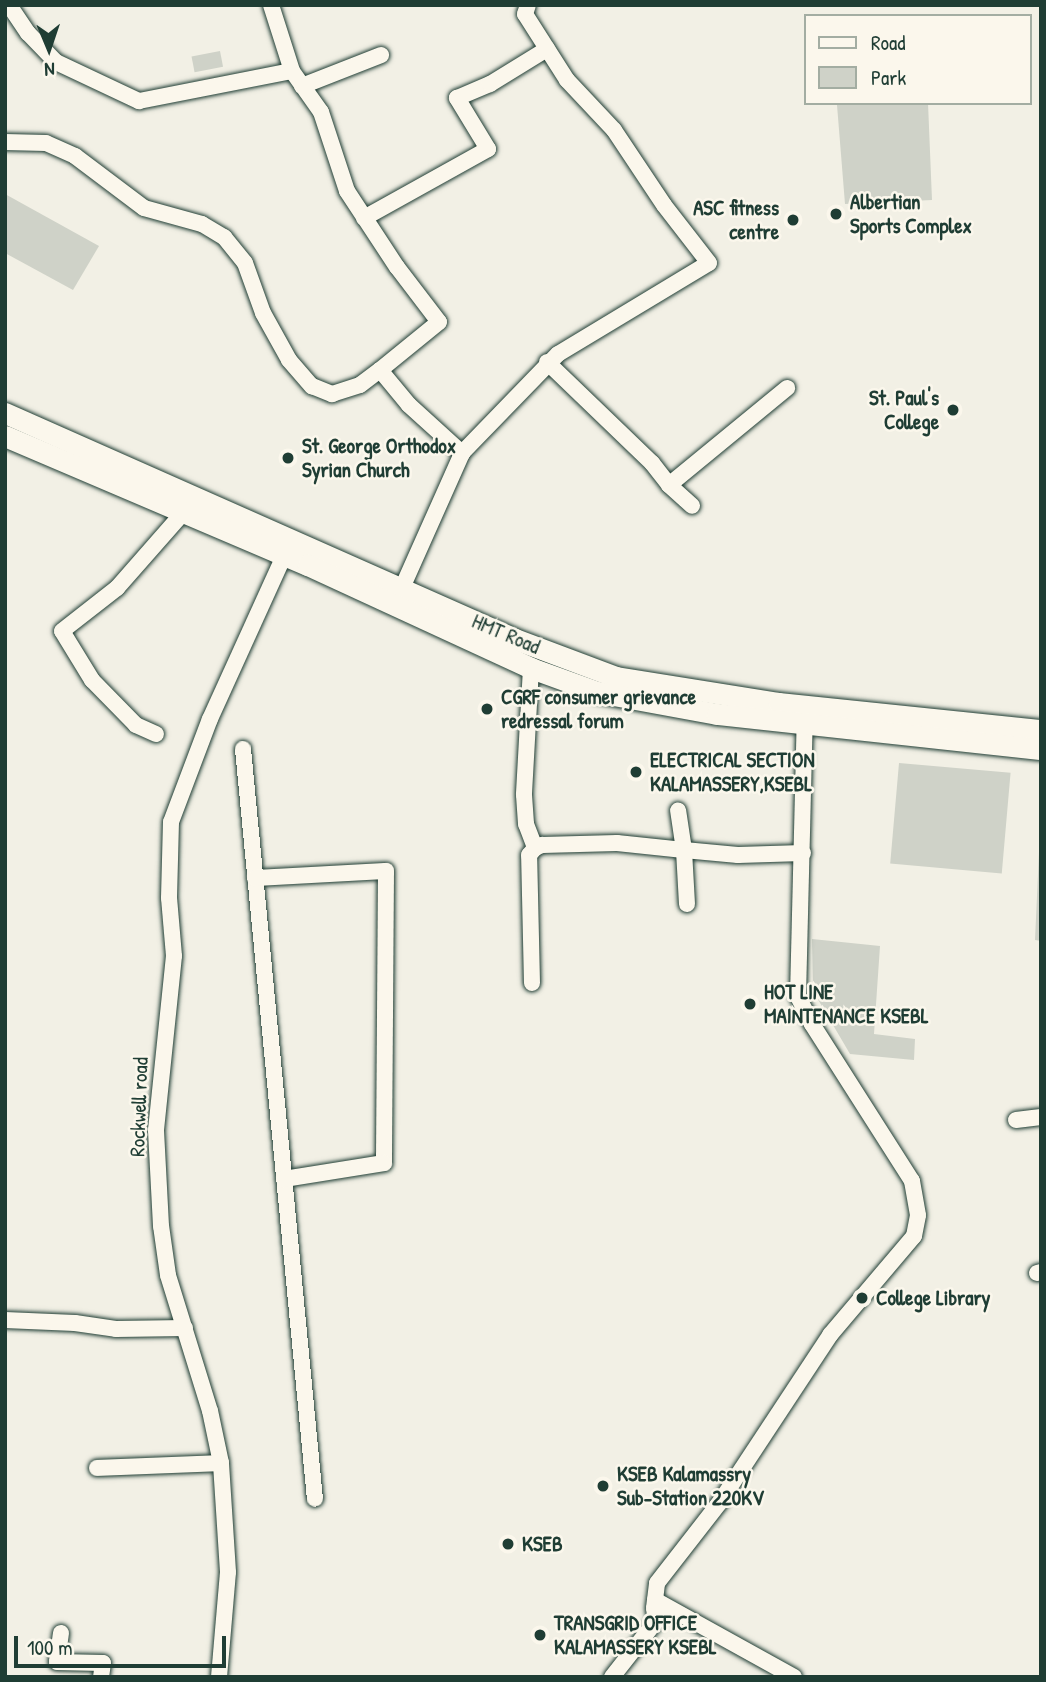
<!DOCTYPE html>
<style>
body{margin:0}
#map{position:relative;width:1046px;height:1682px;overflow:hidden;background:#f2f0e5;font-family:"Patrick Hand",sans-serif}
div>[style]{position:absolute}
.green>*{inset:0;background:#cfd2c8;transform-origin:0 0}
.roads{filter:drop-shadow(0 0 2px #1f3d34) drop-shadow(0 0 2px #1f3d34)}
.minor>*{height:16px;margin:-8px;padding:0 8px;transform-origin:8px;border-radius:8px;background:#fbf7ec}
.major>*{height:21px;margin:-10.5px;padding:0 10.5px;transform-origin:10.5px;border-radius:10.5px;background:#fbf7ec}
.dots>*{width:19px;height:19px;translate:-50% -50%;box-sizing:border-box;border:4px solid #fbf7ec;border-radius:50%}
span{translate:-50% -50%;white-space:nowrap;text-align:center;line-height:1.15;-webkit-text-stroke:5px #fbf7ec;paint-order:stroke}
.poi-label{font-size:21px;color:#1f3d34;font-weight:700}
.left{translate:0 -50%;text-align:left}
.right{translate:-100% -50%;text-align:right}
.street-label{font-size:21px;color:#1f3d34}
.frame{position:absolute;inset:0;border:7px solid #1f3d34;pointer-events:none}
.legend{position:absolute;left:804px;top:14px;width:228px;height:91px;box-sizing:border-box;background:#fbf7ec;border:2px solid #a3ada2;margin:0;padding:9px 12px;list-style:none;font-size:21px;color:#1f3d34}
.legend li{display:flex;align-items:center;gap:14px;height:35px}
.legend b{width:35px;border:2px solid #a3ada2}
.north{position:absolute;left:14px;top:14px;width:70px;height:70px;-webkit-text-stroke:5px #fbf7ec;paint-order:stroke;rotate:178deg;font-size:19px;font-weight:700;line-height:28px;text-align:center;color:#1f3d34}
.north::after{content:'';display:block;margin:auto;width:24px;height:32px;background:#1f3d34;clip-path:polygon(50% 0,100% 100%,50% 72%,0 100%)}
.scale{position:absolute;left:14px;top:1636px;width:212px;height:32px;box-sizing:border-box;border:4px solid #1f3d34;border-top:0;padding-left:9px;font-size:21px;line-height:24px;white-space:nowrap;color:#1f3d34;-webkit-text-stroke:5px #fbf7ec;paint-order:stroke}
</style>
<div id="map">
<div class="green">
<i style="left:220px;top:51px;width:16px;height:29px;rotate:79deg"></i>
<i style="clip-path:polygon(870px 103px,928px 103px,932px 200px,845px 204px,837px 105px)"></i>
<i style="clip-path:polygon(5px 194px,99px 246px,73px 290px,5px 253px)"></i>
<i style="left:899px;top:763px;width:112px;height:101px;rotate:5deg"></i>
<i style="clip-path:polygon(1039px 852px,1041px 852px,1041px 941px,1035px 940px)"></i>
<i style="clip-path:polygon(812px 939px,880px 946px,874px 1034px,915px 1039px,914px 1060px,850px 1054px,813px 991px)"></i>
</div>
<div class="roads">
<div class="minor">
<i style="left:9px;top:5px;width:34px;rotate:56deg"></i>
<i style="left:28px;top:33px;width:40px;rotate:46deg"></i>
<i style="left:56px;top:62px;width:92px;rotate:25.2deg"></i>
<i style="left:139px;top:101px;width:156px;rotate:-11.1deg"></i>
<i style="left:271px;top:5px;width:69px;rotate:72.3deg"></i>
<i style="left:292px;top:71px;width:50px;rotate:54.7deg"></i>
<i style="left:321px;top:112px;width:83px;rotate:71.8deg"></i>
<i style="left:347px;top:191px;width:91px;rotate:56.7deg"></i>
<i style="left:397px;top:267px;width:69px;rotate:52.6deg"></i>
<i style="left:439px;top:322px;width:76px;rotate:140.9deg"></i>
<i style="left:380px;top:370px;width:45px;rotate:50.4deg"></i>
<i style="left:409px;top:405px;width:72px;rotate:42.2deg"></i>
<i style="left:302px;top:86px;width:85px;rotate:-21.4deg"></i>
<i style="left:5px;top:142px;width:41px;rotate:1.4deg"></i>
<i style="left:46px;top:143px;width:32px;rotate:24deg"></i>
<i style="left:75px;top:156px;width:86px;rotate:37deg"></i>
<i style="left:144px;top:208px;width:60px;rotate:15.4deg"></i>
<i style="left:202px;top:224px;width:26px;rotate:31deg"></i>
<i style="left:224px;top:237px;width:33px;rotate:51deg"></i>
<i style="left:245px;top:263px;width:53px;rotate:70.2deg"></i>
<i style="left:263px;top:313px;width:54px;rotate:61deg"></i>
<i style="left:289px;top:360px;width:35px;rotate:49deg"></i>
<i style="left:312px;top:386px;width:22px;rotate:22deg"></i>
<i style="left:332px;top:394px;width:29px;rotate:-18deg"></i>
<i style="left:360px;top:385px;width:25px;rotate:-37deg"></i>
<i style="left:364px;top:218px;width:142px;rotate:-29.1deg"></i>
<i style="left:488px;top:149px;width:60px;rotate:-121.3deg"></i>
<i style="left:457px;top:98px;width:36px;rotate:-23deg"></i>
<i style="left:490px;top:84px;width:67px;rotate:-31.6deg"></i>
<i style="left:547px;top:362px;width:146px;rotate:43.9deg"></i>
<i style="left:652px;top:463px;width:28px;rotate:52deg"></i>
<i style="left:669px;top:485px;width:31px;rotate:42deg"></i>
<i style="left:669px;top:485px;width:153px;rotate:-39.4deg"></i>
<i style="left:398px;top:597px;width:158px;rotate:-66deg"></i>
<i style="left:462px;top:453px;width:138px;rotate:-45.9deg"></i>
<i style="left:558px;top:354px;width:176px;rotate:-31.1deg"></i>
<i style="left:709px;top:263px;width:73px;rotate:-127.8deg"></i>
<i style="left:664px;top:205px;width:90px;rotate:-123.7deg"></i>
<i style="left:614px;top:130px;width:69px;rotate:-133.2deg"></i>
<i style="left:567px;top:80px;width:78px;rotate:-122.5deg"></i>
<i style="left:525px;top:14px;width:9px;rotate:-72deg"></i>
<i style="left:531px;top:668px;width:127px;rotate:93.2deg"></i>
<i style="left:524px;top:795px;width:29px;rotate:86deg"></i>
<i style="left:526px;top:824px;width:26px;rotate:69deg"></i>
<i style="left:156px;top:734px;width:22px;rotate:-156deg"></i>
<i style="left:136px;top:725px;width:63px;rotate:-134.4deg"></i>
<i style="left:92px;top:680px;width:57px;rotate:-121.5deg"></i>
<i style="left:62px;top:631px;width:70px;rotate:-38deg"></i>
<i style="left:117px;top:588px;width:100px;rotate:-48.7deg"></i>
<i style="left:243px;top:749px;width:753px;rotate:84.52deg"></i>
<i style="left:255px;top:878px;width:131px;rotate:-3.1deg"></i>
<i style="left:386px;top:871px;width:292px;rotate:90.4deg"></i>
<i style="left:384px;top:1163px;width:101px;rotate:170.9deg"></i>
<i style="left:687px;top:904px;width:54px;rotate:-93.2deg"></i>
<i style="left:684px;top:850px;width:54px;rotate:5.3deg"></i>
<i style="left:738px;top:855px;width:65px;rotate:-1.8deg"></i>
<i style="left:532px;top:983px;width:128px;rotate:-91.3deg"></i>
<i style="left:529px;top:855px;width:9px;rotate:-49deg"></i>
<i style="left:535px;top:848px;width:8px;rotate:-23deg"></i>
<i style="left:542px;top:845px;width:75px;rotate:-1.5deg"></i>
<i style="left:617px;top:843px;width:67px;rotate:6deg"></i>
<i style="left:684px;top:850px;width:40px;rotate:-98.5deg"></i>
<i style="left:1016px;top:1120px;width:25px;rotate:-7deg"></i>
<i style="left:1037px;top:1273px;width:4px;rotate:-14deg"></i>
<i style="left:5px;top:1320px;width:70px;rotate:2.5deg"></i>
<i style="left:75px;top:1323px;width:41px;rotate:8.3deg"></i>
<i style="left:116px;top:1329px;width:69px;rotate:-0.8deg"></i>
<i style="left:97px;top:1468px;width:124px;rotate:-2.3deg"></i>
<i style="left:655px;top:1600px;width:159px;rotate:29deg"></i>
<i style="left:61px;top:1633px;width:29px;rotate:98deg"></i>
<i style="left:57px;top:1662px;width:46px;rotate:1.2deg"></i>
<i style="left:103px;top:1663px;width:14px;rotate:98deg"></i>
<i style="left:219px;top:1677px;width:105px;rotate:-85.1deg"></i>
<i style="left:228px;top:1572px;width:109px;rotate:-93.7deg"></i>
<i style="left:221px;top:1463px;width:53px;rotate:-101.9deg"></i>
<i style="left:210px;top:1411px;width:142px;rotate:-107.2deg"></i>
<i style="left:168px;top:1275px;width:49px;rotate:-98.1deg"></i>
<i style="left:161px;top:1226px;width:96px;rotate:-93deg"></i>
<i style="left:156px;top:1130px;width:175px;rotate:-84.1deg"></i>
<i style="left:174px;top:956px;width:58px;rotate:-94.9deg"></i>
<i style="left:169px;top:898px;width:76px;rotate:-88.5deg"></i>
<i style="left:171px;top:822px;width:110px;rotate:-69.3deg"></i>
<i style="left:210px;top:719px;width:191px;rotate:-65.6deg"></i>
<i style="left:612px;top:1677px;width:71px;rotate:-51.8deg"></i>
<i style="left:656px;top:1621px;width:13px;rotate:-99deg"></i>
<i style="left:654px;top:1608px;width:25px;rotate:-83deg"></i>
<i style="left:657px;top:1583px;width:103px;rotate:-52.1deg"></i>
<i style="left:720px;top:1502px;width:200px;rotate:-56.6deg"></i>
<i style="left:830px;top:1335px;width:130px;rotate:-49.7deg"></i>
<i style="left:914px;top:1236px;width:21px;rotate:-79deg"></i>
<i style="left:918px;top:1215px;width:35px;rotate:-100deg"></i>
<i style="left:912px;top:1181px;width:186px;rotate:-122.5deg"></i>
<i style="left:812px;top:1024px;width:31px;rotate:-117deg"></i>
<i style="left:798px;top:996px;width:284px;rotate:-88.6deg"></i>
</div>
<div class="major">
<i style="left:5px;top:413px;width:558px;rotate:23.9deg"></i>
<i style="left:515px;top:639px;width:108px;rotate:20.6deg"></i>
<i style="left:616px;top:677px;width:165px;rotate:9.1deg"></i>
<i style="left:779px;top:703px;width:263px;rotate:5.9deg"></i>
<i style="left:5px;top:436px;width:329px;rotate:23.1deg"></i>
<i style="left:308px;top:565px;width:246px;rotate:24.8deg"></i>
<i style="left:531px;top:668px;width:70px;rotate:20deg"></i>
<i style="left:597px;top:692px;width:122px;rotate:10.4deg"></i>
<i style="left:717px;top:714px;width:326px;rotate:6.2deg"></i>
</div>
</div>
<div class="dots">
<i style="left:836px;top:214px;background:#1f3d34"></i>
<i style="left:793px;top:220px;background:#1f3d34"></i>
<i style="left:953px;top:410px;background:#1f3d34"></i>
<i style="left:288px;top:458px;background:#1f3d34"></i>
<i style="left:487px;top:709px;background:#1f3d34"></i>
<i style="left:636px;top:772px;background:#1f3d34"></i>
<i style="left:750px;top:1004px;background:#1f3d34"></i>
<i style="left:862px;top:1298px;background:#1f3d34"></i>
<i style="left:603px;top:1486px;background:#1f3d34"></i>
<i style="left:508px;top:1544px;background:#1f3d34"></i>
<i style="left:540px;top:1635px;background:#1f3d34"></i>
</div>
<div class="poi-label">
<span class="left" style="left:850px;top:214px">Albertian<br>Sports Complex</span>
<span class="right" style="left:779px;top:220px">ASC fitness<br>centre</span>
<span class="right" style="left:939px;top:410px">St. Paul's<br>College</span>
<span class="left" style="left:302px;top:458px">St. George Orthodox<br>Syrian Church</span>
<span class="left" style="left:501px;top:709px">CGRF consumer grievance<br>redressal forum</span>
<span class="left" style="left:650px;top:772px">ELECTRICAL SECTION<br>KALAMASSERY,KSEBL</span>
<span class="left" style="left:764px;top:1004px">HOT LINE<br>MAINTENANCE KSEBL</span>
<span class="left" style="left:876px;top:1298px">College Library</span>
<span class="left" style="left:617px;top:1486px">KSEB Kalamassry<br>Sub-Station 220KV</span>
<span class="left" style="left:522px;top:1544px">KSEB</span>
<span class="left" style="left:554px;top:1635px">TRANSGRID OFFICE<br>KALAMASSERY KSEBL</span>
</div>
<div class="street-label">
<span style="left:506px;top:634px;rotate:23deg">HMT Road</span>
<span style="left:139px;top:1107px;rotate:-88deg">Rockwell road</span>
</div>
<div class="frame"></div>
<ul class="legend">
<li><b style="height:9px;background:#fbf7ec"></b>Road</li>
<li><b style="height:19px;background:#cfd2c8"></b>Park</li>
</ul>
<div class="north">N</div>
<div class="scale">100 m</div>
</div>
